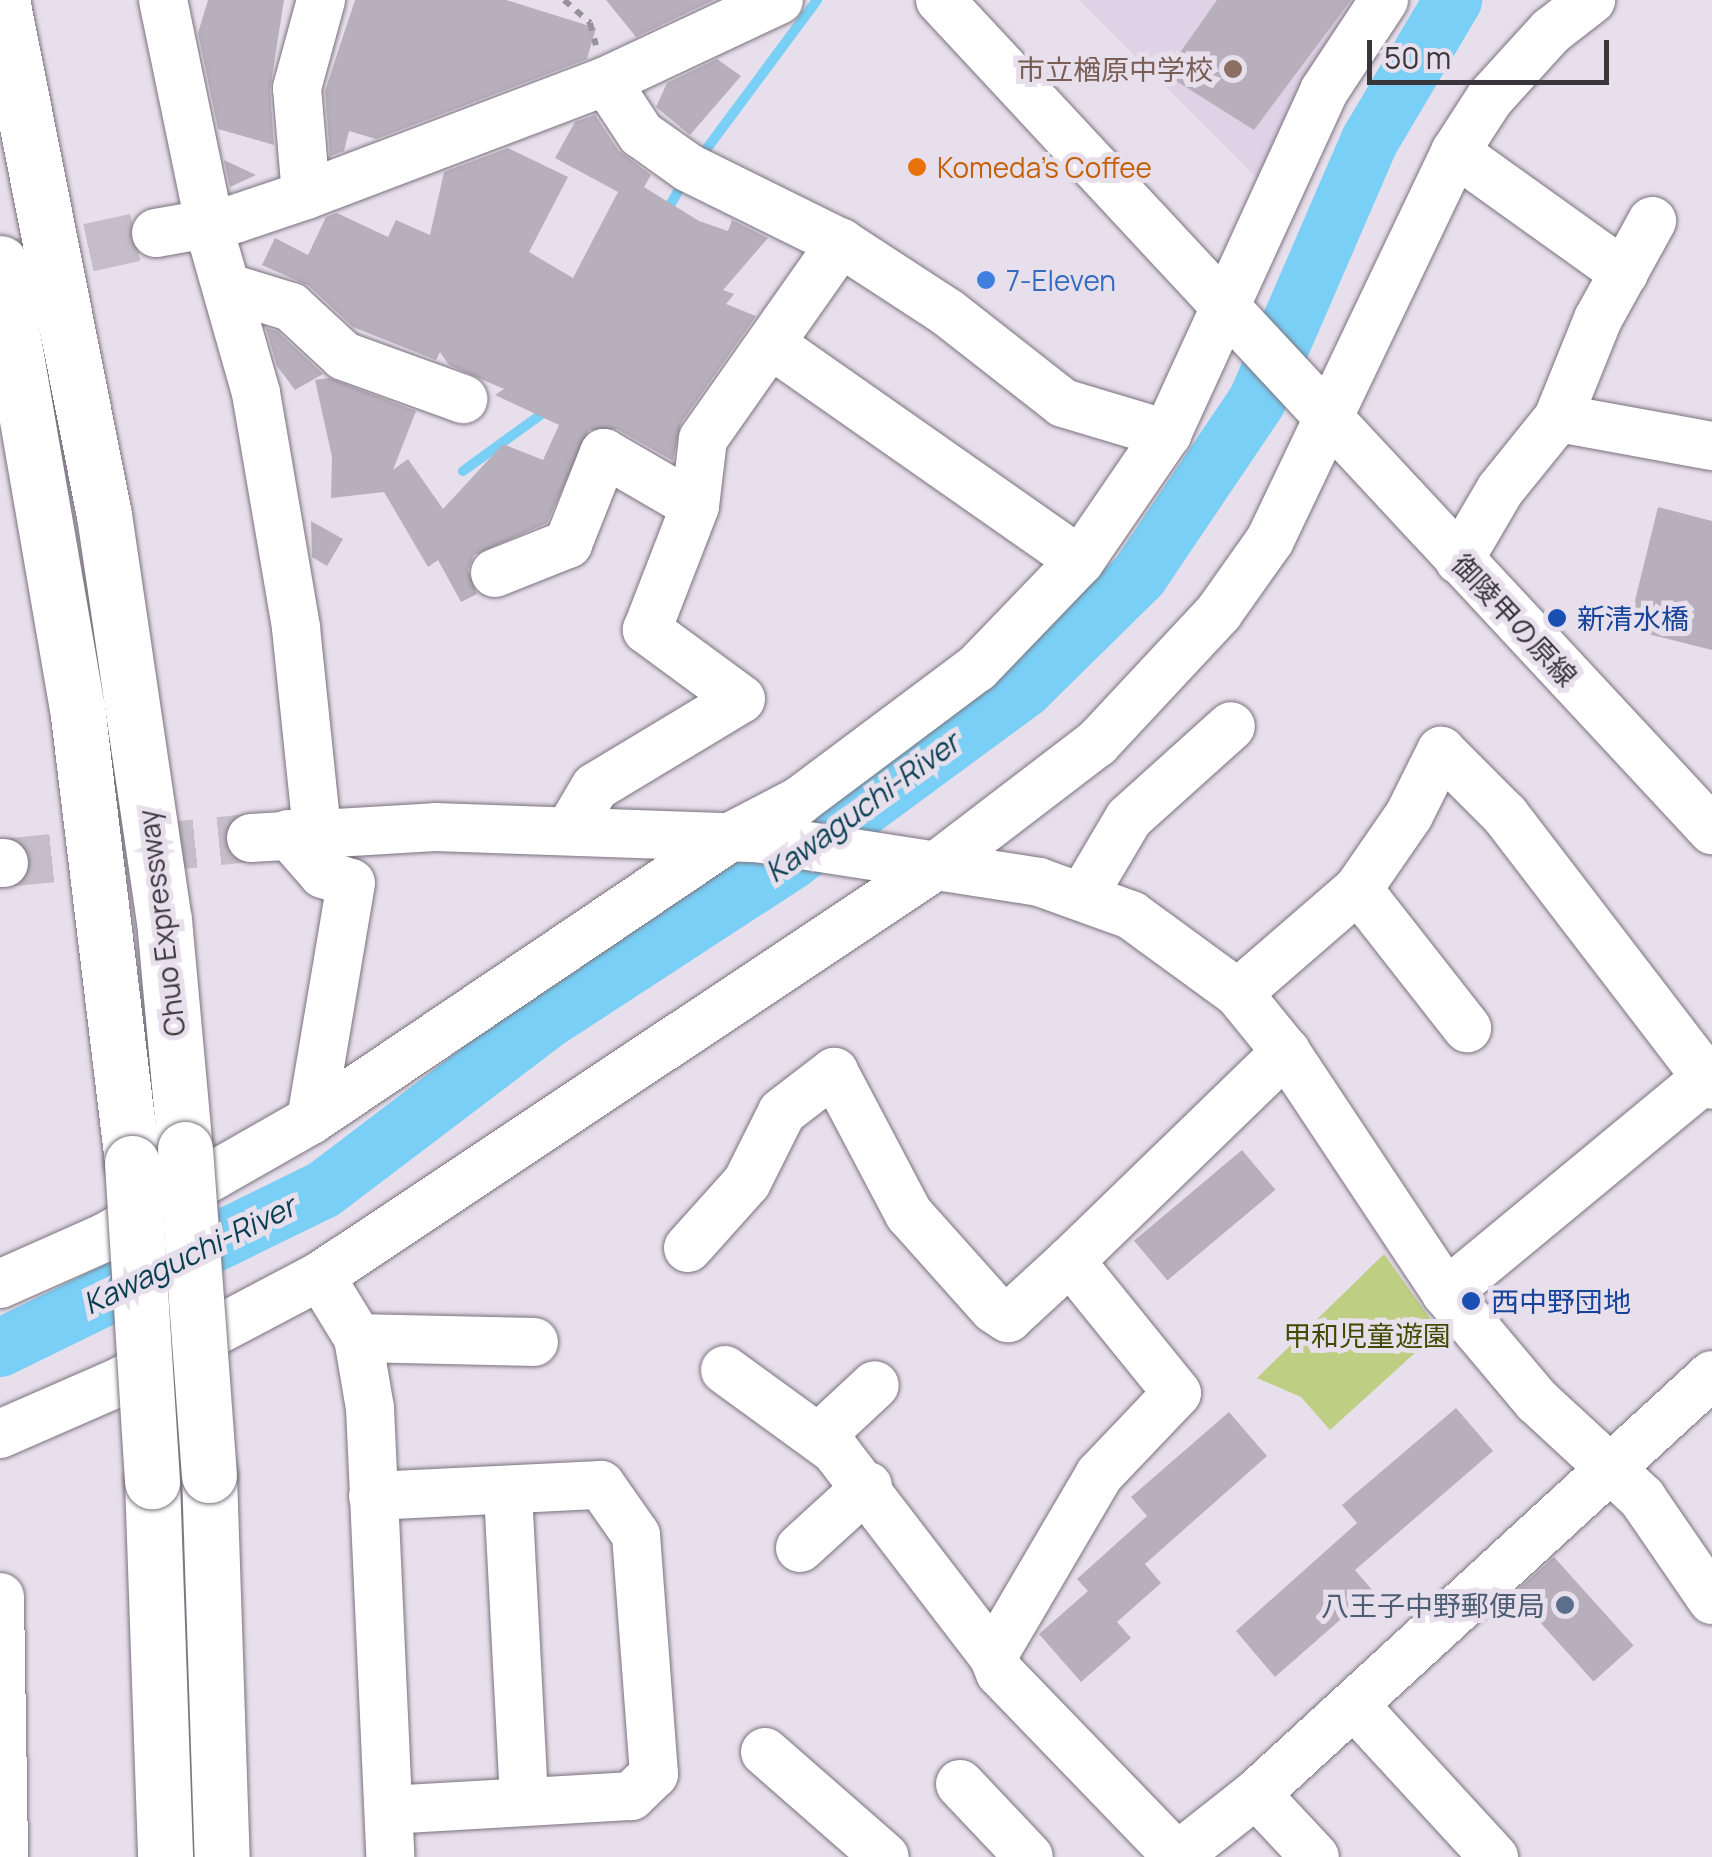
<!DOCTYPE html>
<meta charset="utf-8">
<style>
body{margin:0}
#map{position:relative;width:1712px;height:1857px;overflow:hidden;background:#e8dfec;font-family:Manrope,"Noto Sans JP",sans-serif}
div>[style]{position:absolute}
.built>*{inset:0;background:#e0d2e6}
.green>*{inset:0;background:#bece82}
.stream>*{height:10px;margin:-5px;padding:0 5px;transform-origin:5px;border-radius:5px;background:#79cff5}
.river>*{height:58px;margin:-29px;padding:0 29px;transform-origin:29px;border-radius:29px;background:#79cff5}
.building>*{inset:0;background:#b8afbc;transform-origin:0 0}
.minor-tunnel>*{height:48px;margin-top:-24px;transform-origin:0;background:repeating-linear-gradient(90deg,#c5bdc9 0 48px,transparent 0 72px)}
.path>*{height:6px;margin-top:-3px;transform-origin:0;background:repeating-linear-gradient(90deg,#98929b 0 8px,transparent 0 16px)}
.roads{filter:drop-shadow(0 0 2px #7a727e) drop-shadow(0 0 2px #7a727e)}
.minor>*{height:48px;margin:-24px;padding:0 24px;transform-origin:24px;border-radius:24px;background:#fff}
.highway>*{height:55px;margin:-27.5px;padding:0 27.5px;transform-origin:27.5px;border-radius:27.5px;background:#fff}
.bridges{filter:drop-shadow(0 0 2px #7a727e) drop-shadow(0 0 2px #7a727e)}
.highway-bridge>*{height:55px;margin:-27.5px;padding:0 27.5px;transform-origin:27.5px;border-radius:27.5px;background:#fff}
.dots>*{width:28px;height:28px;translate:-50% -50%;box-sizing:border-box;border:5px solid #e8dfec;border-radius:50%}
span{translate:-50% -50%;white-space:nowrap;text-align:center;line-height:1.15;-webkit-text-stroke:10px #e8dfec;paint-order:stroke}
.education-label{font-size:28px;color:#785e54}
.right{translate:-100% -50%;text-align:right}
.food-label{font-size:28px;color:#c56008}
.left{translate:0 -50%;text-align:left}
.shop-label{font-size:28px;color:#366cbe}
.transit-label{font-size:28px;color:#164399}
.street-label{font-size:28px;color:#39363b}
.park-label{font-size:28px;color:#404b00}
.service-label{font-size:28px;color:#4e5e75}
.water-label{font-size:30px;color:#083e51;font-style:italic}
.scale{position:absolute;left:1367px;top:40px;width:242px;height:45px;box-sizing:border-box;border:5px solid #39363b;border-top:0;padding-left:12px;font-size:30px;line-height:35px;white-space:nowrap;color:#39363b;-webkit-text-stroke:8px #e8dfec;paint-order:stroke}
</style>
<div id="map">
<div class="built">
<i style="clip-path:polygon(1079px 0,1361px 0,1262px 183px)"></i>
</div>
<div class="green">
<i style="clip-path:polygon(1384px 1254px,1439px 1331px,1330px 1430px,1301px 1397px,1257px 1378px)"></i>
</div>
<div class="stream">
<i style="left:705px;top:151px;width:188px;rotate:-53.4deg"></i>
<i style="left:665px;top:214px;width:34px;rotate:-60deg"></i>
<i style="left:463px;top:471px;width:107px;rotate:-35.9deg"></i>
</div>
<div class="river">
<i style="left:0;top:1348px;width:360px;rotate:-26.1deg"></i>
<i style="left:323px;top:1190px;width:285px;rotate:-37.2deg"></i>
<i style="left:550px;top:1018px;width:289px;rotate:-33.1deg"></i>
<i style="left:792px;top:860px;width:288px;rotate:-36.4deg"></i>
<i style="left:1024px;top:689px;width:161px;rotate:-44.5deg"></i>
<i style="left:1139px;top:576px;width:211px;rotate:-56deg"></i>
<i style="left:1257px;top:401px;width:284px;rotate:-66.6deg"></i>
<i style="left:1370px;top:140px;width:163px;rotate:-59.3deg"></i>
</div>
<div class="building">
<i style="clip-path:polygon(208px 0,284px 0,270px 90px,274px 145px,218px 129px,198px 33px)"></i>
<i style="clip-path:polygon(355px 0,506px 0,596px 28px,587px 59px,376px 139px,349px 131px,344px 151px,330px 156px,325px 91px)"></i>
<i style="clip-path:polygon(606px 0,714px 0,636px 37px)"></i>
<i style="clip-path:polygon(1217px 0,1351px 0,1254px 130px,1165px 74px)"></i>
<i style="clip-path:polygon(717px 59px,741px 76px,690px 135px,656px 107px,667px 83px)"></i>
<i style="clip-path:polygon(595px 115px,618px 150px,651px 175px,644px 187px,699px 221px,728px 231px,732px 220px,768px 238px,723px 290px,734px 294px,726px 304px,756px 316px,681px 423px,673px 461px,617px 429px,589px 430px,547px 523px,474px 555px,468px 570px,477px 594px,461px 602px,438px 560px,428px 567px,384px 492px,331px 498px,332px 457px,315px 380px,329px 378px,416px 411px,393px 470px,408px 459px,443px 509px,503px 444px,543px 460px,559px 425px,495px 395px,504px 389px,449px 365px,440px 352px,436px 360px,353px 327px,309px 286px,262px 265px,275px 238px,308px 255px,326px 217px,337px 213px,388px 237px,396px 220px,430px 235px,444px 172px,508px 148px,568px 177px,529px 252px,573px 278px,618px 192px,555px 158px,575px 122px)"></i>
<i style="clip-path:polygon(224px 160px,256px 175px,230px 187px)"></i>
<i style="clip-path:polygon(266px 328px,277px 331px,323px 374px,295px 390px,277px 366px)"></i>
<i style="clip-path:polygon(1658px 507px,1712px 521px,1712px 650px,1628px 629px)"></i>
<i style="clip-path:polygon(311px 521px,343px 539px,327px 566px,312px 557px)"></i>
<i style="left:1242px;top:1150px;width:52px;height:141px;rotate:50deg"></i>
<i style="clip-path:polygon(1456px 1408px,1493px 1451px,1355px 1570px,1373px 1591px,1275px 1677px,1236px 1631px,1357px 1523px,1342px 1505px)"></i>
<i style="clip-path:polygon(1229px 1412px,1267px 1456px,1145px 1564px,1161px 1583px,1117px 1622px,1131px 1638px,1081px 1682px,1039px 1634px,1088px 1591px,1077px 1579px,1147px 1516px,1131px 1497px)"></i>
<i style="left:1554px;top:1557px;width:119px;height:54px;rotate:48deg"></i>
</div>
<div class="minor-tunnel">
<i style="left:18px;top:263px;width:141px;rotate:-12.3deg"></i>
<i style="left:4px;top:863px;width:248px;rotate:-5.8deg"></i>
</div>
<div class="path">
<i style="left:564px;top:0;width:35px;rotate:41deg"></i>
<i style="left:590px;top:23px;width:23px;rotate:75deg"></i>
</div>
<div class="roads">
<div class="minor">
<i style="left:163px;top:0;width:247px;rotate:78.3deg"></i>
<i style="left:213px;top:242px;width:157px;rotate:74.1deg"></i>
<i style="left:256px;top:393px;width:238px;rotate:80.3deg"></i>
<i style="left:296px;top:628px;width:204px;rotate:84.1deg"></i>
<i style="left:940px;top:0;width:1134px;rotate:47.07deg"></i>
<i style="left:606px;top:81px;width:64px;rotate:56.6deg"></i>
<i style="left:641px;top:134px;width:59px;rotate:35.3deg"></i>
<i style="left:689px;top:168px;width:169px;rotate:26.3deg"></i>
<i style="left:841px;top:243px;width:126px;rotate:33.1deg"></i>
<i style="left:947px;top:312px;width:147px;rotate:38.1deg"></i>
<i style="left:1063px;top:403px;width:109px;rotate:16.6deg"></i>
<i style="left:1455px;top:152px;width:208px;rotate:35.6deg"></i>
<i style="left:306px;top:195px;width:107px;rotate:-94.8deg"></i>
<i style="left:297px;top:88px;width:91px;rotate:-74.7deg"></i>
<i style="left:156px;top:233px;width:80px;rotate:-10deg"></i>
<i style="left:235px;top:219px;width:75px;rotate:-18.7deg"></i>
<i style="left:306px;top:195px;width:321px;rotate:-20.8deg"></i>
<i style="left:606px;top:81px;width:191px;rotate:-25.1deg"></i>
<i style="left:229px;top:288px;width:65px;rotate:17deg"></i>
<i style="left:291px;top:307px;width:72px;rotate:42.8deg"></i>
<i style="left:344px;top:356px;width:127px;rotate:19.9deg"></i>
<i style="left:772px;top:345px;width:376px;rotate:35deg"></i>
<i style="left:1558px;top:418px;width:107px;rotate:-68deg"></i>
<i style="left:1598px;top:319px;width:112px;rotate:-61.1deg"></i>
<i style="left:1459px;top:560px;width:81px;rotate:-59.6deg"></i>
<i style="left:1500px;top:490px;width:92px;rotate:-51.1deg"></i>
<i style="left:1558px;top:418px;width:157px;rotate:10.3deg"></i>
<i style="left:495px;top:573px;width:79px;rotate:-21.7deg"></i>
<i style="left:568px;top:544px;width:98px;rotate:-68.4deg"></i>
<i style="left:604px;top:453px;width:105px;rotate:30.2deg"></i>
<i style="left:570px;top:829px;width:49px;rotate:-59.2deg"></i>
<i style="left:595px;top:787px;width:170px;rotate:-31.1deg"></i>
<i style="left:741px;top:699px;width:117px;rotate:-143.7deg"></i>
<i style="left:647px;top:630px;width:133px;rotate:-68.8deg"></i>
<i style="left:695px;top:506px;width:67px;rotate:-83.2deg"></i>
<i style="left:703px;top:439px;width:240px;rotate:-54.9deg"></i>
<i style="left:288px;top:834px;width:53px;rotate:48.8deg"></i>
<i style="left:323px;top:874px;width:29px;rotate:18deg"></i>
<i style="left:351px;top:883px;width:240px;rotate:99.6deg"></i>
<i style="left:251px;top:838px;width:184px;rotate:-3.4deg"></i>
<i style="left:435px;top:827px;width:321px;rotate:2deg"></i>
<i style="left:756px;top:838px;width:286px;rotate:8.8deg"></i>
<i style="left:1039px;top:882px;width:98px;rotate:19.7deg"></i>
<i style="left:1131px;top:915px;width:132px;rotate:36.1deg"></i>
<i style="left:1238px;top:993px;width:76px;rotate:50.9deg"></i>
<i style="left:1286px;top:1052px;width:289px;rotate:56.4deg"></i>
<i style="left:1446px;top:1293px;width:141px;rotate:49.9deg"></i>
<i style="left:1537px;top:1401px;width:143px;rotate:42.7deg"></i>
<i style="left:1642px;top:1498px;width:124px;rotate:55.5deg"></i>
<i style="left:0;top:863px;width:4px"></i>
<i style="left:1358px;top:889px;width:90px;rotate:-55.4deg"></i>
<i style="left:1409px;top:815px;width:72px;rotate:-63.4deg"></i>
<i style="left:1441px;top:751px;width:91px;rotate:45deg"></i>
<i style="left:1505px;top:815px;width:340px;rotate:52.5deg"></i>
<i style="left:1084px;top:894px;width:88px;rotate:-59.4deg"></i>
<i style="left:1129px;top:818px;width:137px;rotate:-42deg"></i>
<i style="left:1238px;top:993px;width:159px;rotate:-40.9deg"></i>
<i style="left:1358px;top:889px;width:177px;rotate:51.9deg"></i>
<i style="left:688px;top:1248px;width:89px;rotate:-48.2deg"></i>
<i style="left:747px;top:1182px;width:78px;rotate:-63.4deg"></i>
<i style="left:782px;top:1112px;width:66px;rotate:-37.6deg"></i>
<i style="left:834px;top:1072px;width:161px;rotate:62.2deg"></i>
<i style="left:909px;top:1214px;width:127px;rotate:48.2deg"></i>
<i style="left:994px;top:1309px;width:17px;rotate:33deg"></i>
<i style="left:1008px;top:1318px;width:84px;rotate:-42.6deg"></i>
<i style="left:320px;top:1276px;width:73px;rotate:58.5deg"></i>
<i style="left:358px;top:1338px;width:71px;rotate:80.3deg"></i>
<i style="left:370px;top:1408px;width:449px;rotate:87.4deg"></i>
<i style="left:0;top:1284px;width:114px;rotate:-23.9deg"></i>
<i style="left:104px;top:1238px;width:238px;rotate:-29.7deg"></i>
<i style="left:311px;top:1120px;width:508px;rotate:-34deg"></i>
<i style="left:732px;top:836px;width:76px;rotate:-27.6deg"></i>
<i style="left:799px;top:801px;width:222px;rotate:-36.8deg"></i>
<i style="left:977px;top:668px;width:149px;rotate:-46.1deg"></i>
<i style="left:1080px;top:561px;width:154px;rotate:-55.6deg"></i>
<i style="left:1167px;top:434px;width:377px;rotate:-65.4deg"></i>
<i style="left:1324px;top:91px;width:109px;rotate:-56.6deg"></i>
<i style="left:1446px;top:1293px;width:337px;rotate:-39.6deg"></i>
<i style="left:358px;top:1338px;width:176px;rotate:1.3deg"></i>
<i style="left:725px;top:1370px;width:136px;rotate:36deg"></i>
<i style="left:835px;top:1450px;width:260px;rotate:52.5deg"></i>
<i style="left:0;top:1434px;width:128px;rotate:-23.6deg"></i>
<i style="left:117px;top:1383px;width:229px;rotate:-27.8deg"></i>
<i style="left:320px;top:1276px;width:740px;rotate:-33.65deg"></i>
<i style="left:936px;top:866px;width:203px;rotate:-37.4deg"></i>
<i style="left:1097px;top:743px;width:179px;rotate:-47deg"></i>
<i style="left:1219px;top:612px;width:88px;rotate:-54.7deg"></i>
<i style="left:1270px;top:540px;width:430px;rotate:-64.5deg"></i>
<i style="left:1455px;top:152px;width:64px;rotate:-57.1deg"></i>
<i style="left:1490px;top:98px;width:91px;rotate:-47.7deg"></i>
<i style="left:1551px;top:31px;width:51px;rotate:-37.8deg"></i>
<i style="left:819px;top:1437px;width:76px;rotate:-42.9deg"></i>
<i style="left:508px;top:1493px;width:306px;rotate:87deg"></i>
<i style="left:373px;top:1496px;width:228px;rotate:-2.8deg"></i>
<i style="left:601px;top:1485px;width:61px;rotate:55deg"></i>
<i style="left:636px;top:1535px;width:240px;rotate:85.7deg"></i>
<i style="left:654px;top:1774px;width:32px;rotate:136deg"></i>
<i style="left:631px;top:1796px;width:241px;rotate:176.7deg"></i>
<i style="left:800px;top:1548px;width:92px;rotate:-42.4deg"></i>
<i style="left:0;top:1597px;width:260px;rotate:89.1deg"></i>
<i style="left:1354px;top:1705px;width:207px;rotate:47.4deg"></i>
<i style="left:765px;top:1752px;width:159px;rotate:41.2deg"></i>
<i style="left:960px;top:1784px;width:100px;rotate:46.6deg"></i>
<i style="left:1256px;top:1794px;width:86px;rotate:46.9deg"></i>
<i style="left:1177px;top:1856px;width:255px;rotate:-134deg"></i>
<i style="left:1000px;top:1673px;width:18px;rotate:-112deg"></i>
<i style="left:993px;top:1656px;width:210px;rotate:-59.6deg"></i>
<i style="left:1099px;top:1475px;width:113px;rotate:-46.4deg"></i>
<i style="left:1177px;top:1393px;width:170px;rotate:-129deg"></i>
<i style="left:1070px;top:1261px;width:301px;rotate:-44.1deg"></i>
<i style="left:1176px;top:1857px;width:102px;rotate:-38.2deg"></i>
<i style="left:1256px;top:1794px;width:619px;rotate:-42.58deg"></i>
</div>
<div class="highway">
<i style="left:2px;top:0;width:525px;rotate:78.8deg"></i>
<i style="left:104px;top:515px;width:409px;rotate:81.6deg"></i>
<i style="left:164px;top:920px;width:230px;rotate:84.8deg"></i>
<i style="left:0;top:263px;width:451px;rotate:80.2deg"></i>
<i style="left:77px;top:707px;width:459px;rotate:83.1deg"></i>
<i style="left:209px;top:1475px;width:382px;rotate:88.1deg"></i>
<i style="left:152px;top:1481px;width:376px;rotate:88deg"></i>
</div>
</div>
<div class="bridges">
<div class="highway-bridge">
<i style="left:185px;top:1149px;width:327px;rotate:85.8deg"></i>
<i style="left:132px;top:1163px;width:319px;rotate:86.4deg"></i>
</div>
</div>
<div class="dots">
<i style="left:1233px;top:69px;background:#8d6e63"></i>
<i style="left:917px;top:167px;background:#e8710a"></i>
<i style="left:986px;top:280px;background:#3f7fe0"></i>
<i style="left:1557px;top:618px;background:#1a4fb4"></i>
<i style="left:1471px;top:1301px;background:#1a4fb4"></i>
<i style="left:1565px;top:1605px;background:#5c6f8a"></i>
</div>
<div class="education-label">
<span class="right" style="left:1213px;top:69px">市立楢原中学校</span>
</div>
<div class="food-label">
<span class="left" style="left:937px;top:167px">Komeda's Coffee</span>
</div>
<div class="shop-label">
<span class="left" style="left:1006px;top:280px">7-Eleven</span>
</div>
<div class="transit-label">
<span class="left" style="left:1577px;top:618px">新清水橋</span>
<span class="left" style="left:1491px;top:1301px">西中野団地</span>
</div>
<div class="street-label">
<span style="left:1515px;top:620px;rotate:47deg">御陵甲の原線</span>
<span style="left:161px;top:923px;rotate:-97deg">Chuo Expressway</span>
</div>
<div class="park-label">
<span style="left:1367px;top:1335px">甲和児童遊園</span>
</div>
<div class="service-label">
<span class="right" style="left:1545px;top:1605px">八王子中野郵便局</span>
</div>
<div class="water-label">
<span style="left:862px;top:807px;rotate:-36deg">Kawaguchi-River</span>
<span style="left:189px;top:1255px;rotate:-26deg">Kawaguchi-River</span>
</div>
<div class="scale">50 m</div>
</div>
